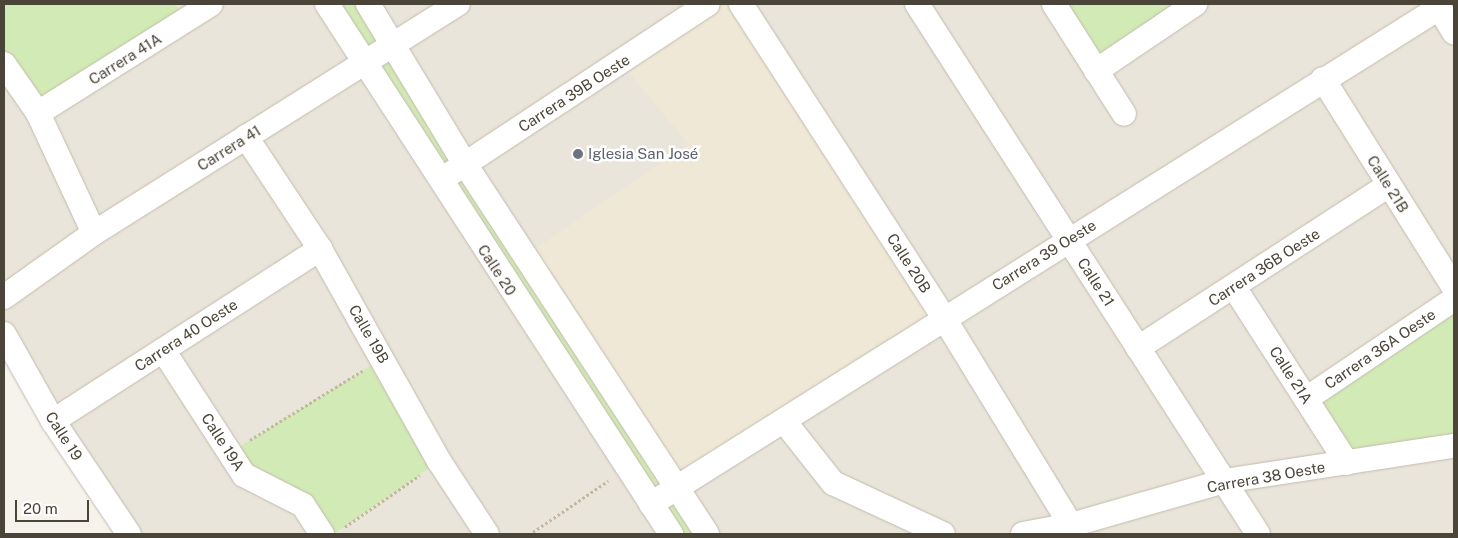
<!DOCTYPE html>
<meta charset="utf-8">
<style>
body{margin:0}
#map{position:relative;width:1458px;height:538px;overflow:hidden;background:#f6f3ec;font-family:"Public Sans",sans-serif}
div>[style]{position:absolute}
.residential>*{inset:0;background:#eae5da}
.education>*{inset:0;background:#efe8d6}
.green>*{inset:0;background:#d2eab5}
.path>*{height:3px;margin-top:-1.5px;transform-origin:0;background:repeating-linear-gradient(90deg,#c4b79f 0 2.5px,transparent 0 5px)}
.roads{filter:drop-shadow(0 0 1px #c2bbae) drop-shadow(0 0 1px #c2bbae)}
.minor>*{height:24px;margin:-12px;padding:0 12px;transform-origin:12px;border-radius:12px;background:#fff}
.dots>*{width:14px;height:14px;translate:-50% -50%;box-sizing:border-box;border:2px solid #fff;border-radius:50%}
span{translate:-50% -50%;white-space:nowrap;text-align:center;line-height:1.15;-webkit-text-stroke:5px #fff;paint-order:stroke}
.street-label{font-size:15px;color:#4b4439}
.worship-label{font-size:15px;color:#5b616d}
.left{translate:0 -50%;text-align:left}
.frame{position:absolute;inset:0;border:5px solid #4b4439;pointer-events:none}
.scale{position:absolute;left:15px;top:500px;width:74px;height:22px;box-sizing:border-box;border:2px solid #4b4439;border-top:0;padding-left:6px;font-size:15px;line-height:18px;white-space:nowrap;color:#4b4439;-webkit-text-stroke:4px #fff;paint-order:stroke}
</style>
<div id="map">
<div class="residential">
<i style="clip-path:polygon(4px 4px,1454px 4px,1454px 534px,129px 534px,4px 334px)"></i>
</div>
<div class="education">
<i style="clip-path:polygon(708px 4px,741px 4px,944px 318px,675px 489px,525px 256px,689px 144px,620px 62px)"></i>
</div>
<div class="green">
<i style="clip-path:polygon(4px 4px,175px 4px,186px 20px,38px 113px,4px 64px)"></i>
<i style="clip-path:polygon(327px 4px,368px 4px,707px 534px,671px 534px)"></i>
<i style="clip-path:polygon(1057px 4px,1190px 4px,1097px 66px)"></i>
<i style="clip-path:polygon(1454px 299px,1454px 446px,1347px 463px,1299px 388px)"></i>
<i style="clip-path:polygon(383px 358px,439px 461px,334px 534px,322px 534px,231px 452px)"></i>
</div>
<div class="path">
<i style="left:250px;top:440px;width:132px;rotate:-31.6deg"></i>
<i style="left:345px;top:527px;width:91px;rotate:-34.7deg"></i>
<i style="left:533px;top:532px;width:91px;rotate:-34.2deg"></i>
</div>
<div class="roads">
<div class="minor">
<i style="left:327px;top:4px;width:632px;rotate:57.01deg"></i>
<i style="left:368px;top:4px;width:187px;rotate:58.8deg"></i>
<i style="left:465px;top:164px;width:442px;rotate:56.8deg"></i>
<i style="left:741px;top:4px;width:374px;rotate:57.1deg"></i>
<i style="left:944px;top:318px;width:243px;rotate:58.5deg"></i>
<i style="left:917px;top:4px;width:630px;rotate:57.24deg"></i>
<i style="left:1054px;top:4px;width:130px;rotate:57.5deg"></i>
<i style="left:1437px;top:4px;width:33px;rotate:59deg"></i>
<i style="left:4px;top:64px;width:60px;rotate:55.2deg"></i>
<i style="left:38px;top:113px;width:132px;rotate:65deg"></i>
<i style="left:1096px;top:71px;width:120px;rotate:-34.1deg"></i>
<i style="left:1323px;top:79px;width:247px;rotate:57.9deg"></i>
<i style="left:38px;top:113px;width:204px;rotate:-32.2deg"></i>
<i style="left:246px;top:137px;width:134px;rotate:56.5deg"></i>
<i style="left:320px;top:249px;width:243px;rotate:60.7deg"></i>
<i style="left:439px;top:461px;width:87px;rotate:56.7deg"></i>
<i style="left:453px;top:172px;width:305px;rotate:-33.4deg"></i>
<i style="left:1234px;top:287px;width:209px;rotate:57.3deg"></i>
<i style="left:4px;top:297px;width:110px;rotate:-35.4deg"></i>
<i style="left:94px;top:233px;width:430px;rotate:-32.2deg"></i>
<i style="left:4px;top:334px;width:100px;rotate:60.6deg"></i>
<i style="left:53px;top:421px;width:136px;rotate:56.1deg"></i>
<i style="left:1138px;top:348px;width:299px;rotate:-33deg"></i>
<i style="left:163px;top:350px;width:149px;rotate:57.1deg"></i>
<i style="left:244px;top:475px;width:66px;rotate:27deg"></i>
<i style="left:303px;top:505px;width:35px;rotate:57deg"></i>
<i style="left:1306px;top:399px;width:179px;rotate:-34deg"></i>
<i style="left:53px;top:421px;width:318px;rotate:-32.8deg"></i>
<i style="left:784px;top:421px;width:79px;rotate:51.7deg"></i>
<i style="left:833px;top:483px;width:121px;rotate:24.9deg"></i>
<i style="left:651px;top:504px;width:931px;rotate:-32.19deg"></i>
<i style="left:1023px;top:534px;width:49px;rotate:-10.6deg"></i>
<i style="left:1071px;top:525px;width:159px;rotate:-16deg"></i>
<i style="left:1224px;top:481px;width:233px;rotate:-8.7deg"></i>
</div>
</div>
<div class="dots">
<i style="left:578px;top:154px;background:#6b7280"></i>
</div>
<div class="street-label">
<span style="left:125px;top:59px;rotate:-32deg">Carrera 41A</span>
<span style="left:574px;top:93px;rotate:-33deg">Carrera 39B Oeste</span>
<span style="left:229px;top:148px;rotate:-32deg">Carrera 41</span>
<span style="left:1388px;top:184px;rotate:58deg">Calle 21B</span>
<span style="left:1044px;top:255px;rotate:-32deg">Carrera 39 Oeste</span>
<span style="left:909px;top:263px;rotate:57deg">Calle 20B</span>
<span style="left:1264px;top:267px;rotate:-33deg">Carrera 36B Oeste</span>
<span style="left:497px;top:270px;rotate:57deg">Calle 20</span>
<span style="left:1096px;top:282px;rotate:57deg">Calle 21</span>
<span style="left:369px;top:334px;rotate:60deg">Calle 19B</span>
<span style="left:186px;top:335px;rotate:-33deg">Carrera 40 Oeste</span>
<span style="left:1380px;top:349px;rotate:-34deg">Carrera 36A Oeste</span>
<span style="left:1291px;top:375px;rotate:57deg">Calle 21A</span>
<span style="left:64px;top:436px;rotate:57deg">Calle 19</span>
<span style="left:223px;top:442px;rotate:57deg">Calle 19A</span>
<span style="left:1266px;top:477px;rotate:-10deg">Carrera 38 Oeste</span>
</div>
<div class="worship-label">
<span class="left" style="left:588px;top:154px">Iglesia San José</span>
</div>
<div class="frame"></div>
<div class="scale">20 m</div>
</div>
